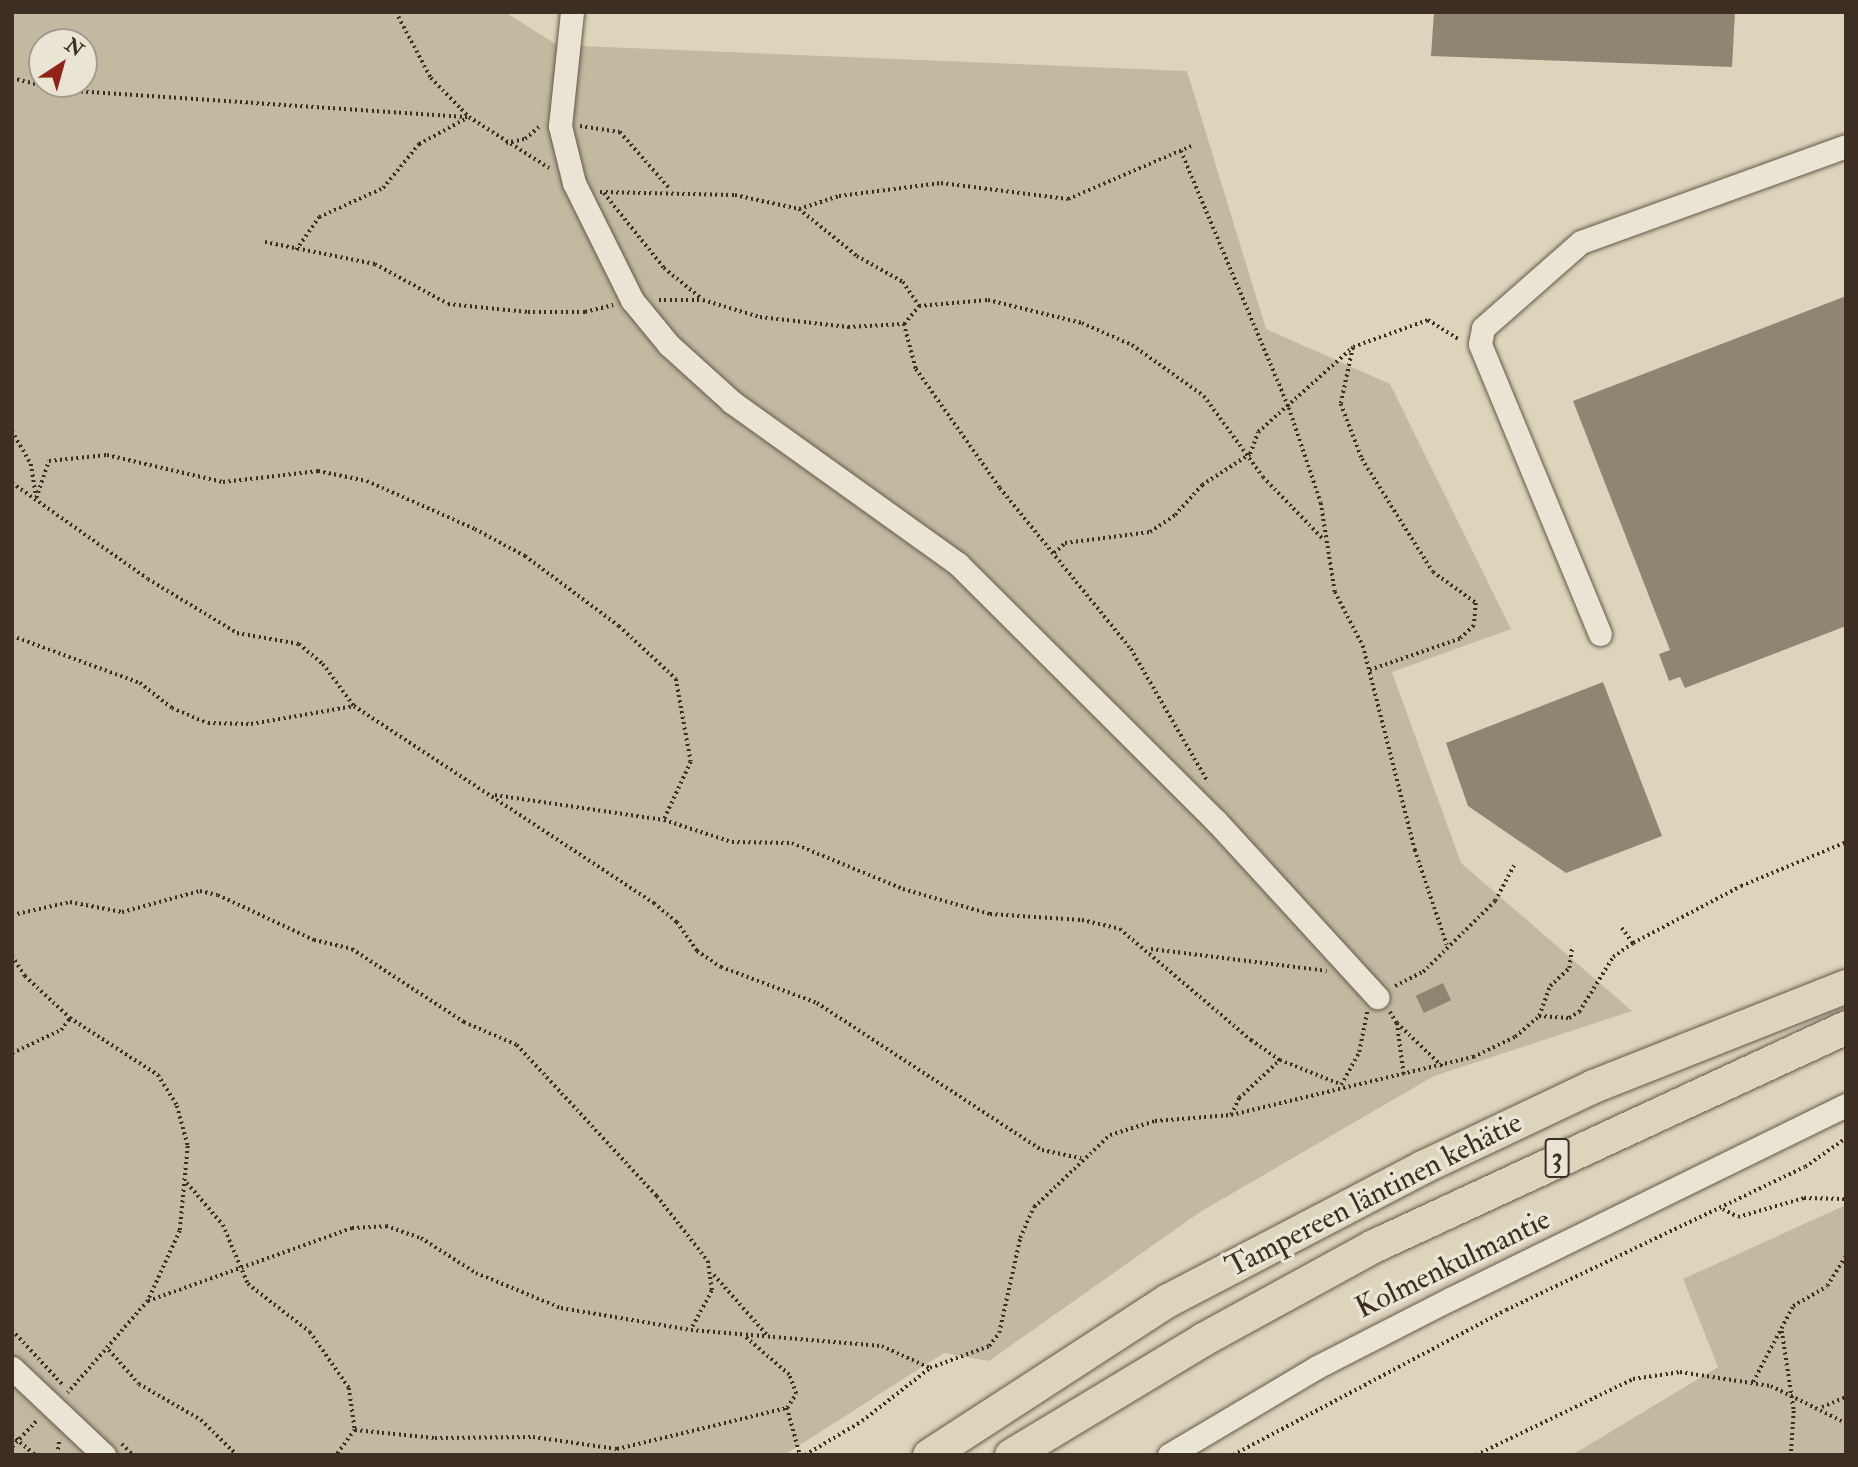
<!DOCTYPE html>
<meta charset="utf-8">
<style>
body{margin:0}
#map{position:relative;width:1858px;height:1467px;overflow:hidden;background:#ddd5bb;font-family:"IM FELL Double Pica",serif}
div>[style]{position:absolute}
.green>*{inset:0;background:#c2b9a1}
.building>*{inset:0;background:#908572;transform-origin:0 0}
.path>*{height:3.5px;margin-top:-1.75px;transform-origin:0;background:repeating-linear-gradient(90deg,#3c2e22 0 2px,transparent 0 5.5px)}
.roads{filter:drop-shadow(0 0 2px #645848) drop-shadow(0 0 2px #645848)}
.minor>*{height:23px;margin:-11.5px;padding:0 11.5px;transform-origin:11.5px;border-radius:11.5px;background:#e9e4d3}
.highway>*{height:33px;margin:-16.5px;padding:0 16.5px;transform-origin:16.5px;border-radius:16.5px;background:#ddd5bb}
span{translate:-50% -50%;white-space:nowrap;text-align:center;line-height:1.15;-webkit-text-stroke:7px #e9e4d3;paint-order:stroke}
.shield-label span{padding:2px 5px;background:#e9e4d3;border:2px solid;border-radius:5px;-webkit-text-stroke-width:0}
.shield-label{font-size:28px;color:#3c2e22;font-weight:700}
.street-label{font-size:30px;color:#3c2e22}
.frame{position:absolute;inset:0;border:14px solid #3c2e22;pointer-events:none}
.north{position:absolute;left:28px;top:28px;width:70px;height:70px;box-sizing:border-box;background:#e9e4d3;border:2px solid #a49b8c;border-radius:50%;rotate:36deg;font-size:19px;font-weight:700;line-height:28px;text-align:center;color:#3c2e22}
.north::after{content:'';display:block;margin:auto;width:24px;height:32px;background:#8f2418;clip-path:polygon(50% 0,100% 100%,50% 72%,0 100%)}
</style>
<div id="map">
<div class="green">
<i style="clip-path:polygon(evenodd,12px 12px,505px 12px,557px 45px,1187px 71px,1266px 329px,1390px 384px,1511px 629px,1392px 672px,1461px 863px,1632px 1011px,1434px 1076px,1200px 1212px,989px 1361px,944px 1353px,784px 1455px,12px 1455px,12px 12px,42px 42px,84px 42px,84px 84px,42px 84px,42px 42px)"></i>
<i style="clip-path:polygon(1846px 1205px,1846px 1455px,1572px 1455px,1718px 1367px,1683px 1279px)"></i>
</div>
<div class="building">
<i style="clip-path:polygon(1434px 12px,1735px 12px,1732px 67px,1431px 56px)"></i>
<i style="clip-path:polygon(1846px 296px,1846px 626px,1685px 688px,1680px 677px,1669px 681px,1659px 654px,1670px 650px,1573px 401px)"></i>
<i style="clip-path:polygon(1603px 682px,1662px 836px,1566px 873px,1468px 806px,1446px 743px)"></i>
<i style="left:1443px;top:983px;width:19px;height:30px;rotate:65deg"></i>
</div>
<div class="path">
<i style="left:396px;top:12px;width:75px;rotate:62.1deg"></i>
<i style="left:431px;top:78px;width:54px;rotate:45.7deg"></i>
<i style="left:469px;top:117px;width:95px;rotate:32.5deg"></i>
<i style="left:12px;top:78px;width:49px;rotate:14.3deg"></i>
<i style="left:59px;top:90px;width:411px;rotate:3.8deg"></i>
<i style="left:580px;top:126px;width:40px;rotate:8.5deg"></i>
<i style="left:620px;top:132px;width:77px;rotate:48.7deg"></i>
<i style="left:506px;top:143px;width:19px;rotate:-12deg"></i>
<i style="left:525px;top:139px;width:18px;rotate:-41deg"></i>
<i style="left:1181px;top:151px;width:279px;rotate:67.2deg"></i>
<i style="left:1289px;top:408px;width:100px;rotate:71.4deg"></i>
<i style="left:1321px;top:503px;width:90px;rotate:81.1deg"></i>
<i style="left:1335px;top:592px;width:61px;rotate:62.6deg"></i>
<i style="left:1363px;top:646px;width:211px;rotate:75.7deg"></i>
<i style="left:1415px;top:850px;width:100px;rotate:71.4deg"></i>
<i style="left:600px;top:192px;width:135px;rotate:1.3deg"></i>
<i style="left:735px;top:195px;width:66px;rotate:12.3deg"></i>
<i style="left:799px;top:209px;width:75px;rotate:39deg"></i>
<i style="left:857px;top:256px;width:53px;rotate:29.5deg"></i>
<i style="left:903px;top:282px;width:29px;rotate:56deg"></i>
<i style="left:604px;top:193px;width:96px;rotate:51.3deg"></i>
<i style="left:664px;top:268px;width:49px;rotate:39.2deg"></i>
<i style="left:799px;top:209px;width:42px;rotate:-18deg"></i>
<i style="left:839px;top:196px;width:103px;rotate:-7.3deg"></i>
<i style="left:941px;top:183px;width:128px;rotate:7.2deg"></i>
<i style="left:1068px;top:199px;width:134px;rotate:-23.3deg"></i>
<i style="left:265px;top:242px;width:112px;rotate:11.3deg"></i>
<i style="left:375px;top:264px;width:83px;rotate:28.7deg"></i>
<i style="left:448px;top:304px;width:80px;rotate:5.7deg"></i>
<i style="left:528px;top:312px;width:57px"></i>
<i style="left:585px;top:312px;width:29px;rotate:-14deg"></i>
<i style="left:296px;top:250px;width:40px;rotate:-55.1deg"></i>
<i style="left:319px;top:217px;width:70px;rotate:-24.4deg"></i>
<i style="left:383px;top:188px;width:57px;rotate:-50.7deg"></i>
<i style="left:419px;top:144px;width:55px;rotate:-28.4deg"></i>
<i style="left:659px;top:300px;width:44px"></i>
<i style="left:703px;top:300px;width:59px;rotate:16.6deg"></i>
<i style="left:760px;top:317px;width:89px;rotate:6.5deg"></i>
<i style="left:848px;top:327px;width:56px;rotate:-3.1deg"></i>
<i style="left:904px;top:324px;width:23px;rotate:-50deg"></i>
<i style="left:919px;top:306px;width:69px;rotate:-5deg"></i>
<i style="left:988px;top:300px;width:97px;rotate:13.7deg"></i>
<i style="left:1082px;top:323px;width:55px;rotate:23.7deg"></i>
<i style="left:1132px;top:345px;width:88px;rotate:35.3deg"></i>
<i style="left:1204px;top:396px;width:100px;rotate:53.9deg"></i>
<i style="left:1263px;top:477px;width:88px;rotate:45.9deg"></i>
<i style="left:904px;top:324px;width:47px;rotate:75.1deg"></i>
<i style="left:916px;top:369px;width:146px;rotate:54.8deg"></i>
<i style="left:1000px;top:488px;width:208px;rotate:50.9deg"></i>
<i style="left:1131px;top:649px;width:154px;rotate:59.9deg"></i>
<i style="left:1353px;top:348px;width:57px;rotate:102.1deg"></i>
<i style="left:1341px;top:404px;width:59px;rotate:69.1deg"></i>
<i style="left:1362px;top:459px;width:133px;rotate:57.9deg"></i>
<i style="left:1433px;top:572px;width:53px;rotate:35.8deg"></i>
<i style="left:1476px;top:603px;width:23px;rotate:95deg"></i>
<i style="left:1474px;top:626px;width:19px;rotate:137deg"></i>
<i style="left:1460px;top:639px;width:97px;rotate:160.8deg"></i>
<i style="left:12px;top:431px;width:38px;rotate:60deg"></i>
<i style="left:31px;top:464px;width:32px;rotate:81deg"></i>
<i style="left:12px;top:483px;width:166px;rotate:35.2deg"></i>
<i style="left:148px;top:579px;width:104px;rotate:31.2deg"></i>
<i style="left:237px;top:633px;width:63px;rotate:10.1deg"></i>
<i style="left:299px;top:644px;width:31px;rotate:40deg"></i>
<i style="left:323px;top:664px;width:52px;rotate:53.6deg"></i>
<i style="left:354px;top:706px;width:359px;rotate:33.3deg"></i>
<i style="left:654px;top:903px;width:30px;rotate:40deg"></i>
<i style="left:677px;top:922px;width:35px;rotate:55deg"></i>
<i style="left:697px;top:951px;width:29px;rotate:34deg"></i>
<i style="left:721px;top:967px;width:103px;rotate:20.6deg"></i>
<i style="left:817px;top:1003px;width:269px;rotate:33.2deg"></i>
<i style="left:1042px;top:1150px;width:40px;rotate:12deg"></i>
<i style="left:36px;top:498px;width:39px;rotate:-71deg"></i>
<i style="left:49px;top:461px;width:58px;rotate:-5.9deg"></i>
<i style="left:107px;top:455px;width:119px;rotate:13.1deg"></i>
<i style="left:223px;top:482px;width:96px;rotate:-6.6deg"></i>
<i style="left:318px;top:471px;width:50px;rotate:11.5deg"></i>
<i style="left:367px;top:481px;width:118px;rotate:24deg"></i>
<i style="left:475px;top:529px;width:57px;rotate:28.4deg"></i>
<i style="left:525px;top:556px;width:117px;rotate:36.7deg"></i>
<i style="left:619px;top:626px;width:78px;rotate:42.9deg"></i>
<i style="left:676px;top:679px;width:84px;rotate:79.8deg"></i>
<i style="left:691px;top:762px;width:64px;rotate:115deg"></i>
<i style="left:1054px;top:553px;width:15px;rotate:-42deg"></i>
<i style="left:1065px;top:543px;width:86px;rotate:-7.4deg"></i>
<i style="left:1150px;top:532px;width:30px;rotate:-34deg"></i>
<i style="left:1175px;top:515px;width:40px;rotate:-48deg"></i>
<i style="left:1202px;top:485px;width:57px;rotate:-32.9deg"></i>
<i style="left:1250px;top:454px;width:23px;rotate:-70deg"></i>
<i style="left:1258px;top:432px;width:127px;rotate:-41.8deg"></i>
<i style="left:1353px;top:347px;width:80px;rotate:-19.8deg"></i>
<i style="left:1428px;top:320px;width:38px;rotate:32deg"></i>
<i style="left:12px;top:636px;width:136px;rotate:20.2deg"></i>
<i style="left:140px;top:683px;width:41px;rotate:38deg"></i>
<i style="left:172px;top:708px;width:39px;rotate:23deg"></i>
<i style="left:208px;top:723px;width:43px;rotate:1.3deg"></i>
<i style="left:251px;top:724px;width:105px;rotate:-9.9deg"></i>
<i style="left:495px;top:795px;width:171px;rotate:8.4deg"></i>
<i style="left:664px;top:820px;width:71px;rotate:17.9deg"></i>
<i style="left:732px;top:842px;width:60px;rotate:1deg"></i>
<i style="left:792px;top:843px;width:120px;rotate:22.5deg"></i>
<i style="left:903px;top:889px;width:91px;rotate:16deg"></i>
<i style="left:990px;top:914px;width:92px;rotate:3.7deg"></i>
<i style="left:1082px;top:920px;width:39px;rotate:13deg"></i>
<i style="left:1120px;top:929px;width:172px;rotate:40.3deg"></i>
<i style="left:1251px;top:1040px;width:35px;rotate:35deg"></i>
<i style="left:1280px;top:1060px;width:65px;rotate:21.8deg"></i>
<i style="left:12px;top:915px;width:59px;rotate:-12.6deg"></i>
<i style="left:70px;top:902px;width:53px;rotate:10.9deg"></i>
<i style="left:122px;top:912px;width:81px;rotate:-15.1deg"></i>
<i style="left:200px;top:891px;width:18px;rotate:13deg"></i>
<i style="left:218px;top:895px;width:106px;rotate:25.1deg"></i>
<i style="left:314px;top:940px;width:39px;rotate:13deg"></i>
<i style="left:352px;top:949px;width:134px;rotate:33.1deg"></i>
<i style="left:464px;top:1022px;width:58px;rotate:23.5deg"></i>
<i style="left:517px;top:1045px;width:206px;rotate:47.2deg"></i>
<i style="left:657px;top:1196px;width:83px;rotate:51.9deg"></i>
<i style="left:708px;top:1261px;width:30px;rotate:82deg"></i>
<i style="left:712px;top:1291px;width:44px;rotate:118.3deg"></i>
<i style="left:1622px;top:928px;width:19px;rotate:54deg"></i>
<i style="left:1151px;top:949px;width:177px;rotate:7.1deg"></i>
<i style="left:12px;top:956px;width:24px;rotate:57deg"></i>
<i style="left:25px;top:976px;width:62px;rotate:43deg"></i>
<i style="left:70px;top:1018px;width:105px;rotate:32.9deg"></i>
<i style="left:158px;top:1075px;width:36px;rotate:58deg"></i>
<i style="left:177px;top:1106px;width:41px;rotate:74.6deg"></i>
<i style="left:188px;top:1146px;width:85px;rotate:95.4deg"></i>
<i style="left:180px;top:1231px;width:77px;rotate:114.6deg"></i>
<i style="left:148px;top:1301px;width:122px;rotate:131deg"></i>
<i style="left:1395px;top:986px;width:31px;rotate:-27deg"></i>
<i style="left:1423px;top:972px;width:101px;rotate:-44.6deg"></i>
<i style="left:1495px;top:901px;width:40px;rotate:-62deg"></i>
<i style="left:1390px;top:1012px;width:13px;rotate:58deg"></i>
<i style="left:1397px;top:1023px;width:52px;rotate:82.3deg"></i>
<i style="left:1539px;top:1016px;width:30px;rotate:4deg"></i>
<i style="left:1569px;top:1018px;width:12px;rotate:-31deg"></i>
<i style="left:1579px;top:1012px;width:65px;rotate:-58.3deg"></i>
<i style="left:1613px;top:957px;width:24px;rotate:-35deg"></i>
<i style="left:1633px;top:943px;width:122px;rotate:-27.8deg"></i>
<i style="left:1741px;top:886px;width:114px;rotate:-22.7deg"></i>
<i style="left:1397px;top:1023px;width:64px;rotate:43.7deg"></i>
<i style="left:12px;top:1053px;width:54px;rotate:-25.1deg"></i>
<i style="left:61px;top:1030px;width:15px;rotate:-53deg"></i>
<i style="left:1341px;top:1085px;width:38px;rotate:-61deg"></i>
<i style="left:1359px;top:1052px;width:41px;rotate:-78.7deg"></i>
<i style="left:1231px;top:1115px;width:19px;rotate:-65deg"></i>
<i style="left:1239px;top:1098px;width:56px;rotate:-42.8deg"></i>
<i style="left:187px;top:1183px;width:55px;rotate:49.4deg"></i>
<i style="left:223px;top:1225px;width:64px;rotate:67deg"></i>
<i style="left:248px;top:1284px;width:78px;rotate:37.7deg"></i>
<i style="left:310px;top:1332px;width:68px;rotate:55.1deg"></i>
<i style="left:349px;top:1388px;width:42px;rotate:81.9deg"></i>
<i style="left:355px;top:1430px;width:31px;rotate:126deg"></i>
<i style="left:1723px;top:1209px;width:17px;rotate:28deg"></i>
<i style="left:1738px;top:1217px;width:69px;rotate:-16.1deg"></i>
<i style="left:1804px;top:1198px;width:42px;rotate:1.4deg"></i>
<i style="left:714px;top:1275px;width:80px;rotate:48.5deg"></i>
<i style="left:148px;top:1301px;width:217px;rotate:-19.7deg"></i>
<i style="left:352px;top:1228px;width:34px;rotate:-3deg"></i>
<i style="left:386px;top:1226px;width:37px;rotate:19deg"></i>
<i style="left:421px;top:1238px;width:65px;rotate:32.5deg"></i>
<i style="left:476px;top:1273px;width:92px;rotate:22.4deg"></i>
<i style="left:561px;top:1308px;width:132px;rotate:9.6deg"></i>
<i style="left:691px;top:1330px;width:192px;rotate:4.8deg"></i>
<i style="left:882px;top:1346px;width:53px;rotate:24.6deg"></i>
<i style="left:12px;top:1330px;width:74px;rotate:47.2deg"></i>
<i style="left:1782px;top:1331px;width:81px;rotate:81.5deg"></i>
<i style="left:1794px;top:1411px;width:44px;rotate:93.9deg"></i>
<i style="left:109px;top:1350px;width:45px;rotate:48.6deg"></i>
<i style="left:139px;top:1384px;width:72px;rotate:30.1deg"></i>
<i style="left:201px;top:1420px;width:50px;rotate:44.2deg"></i>
<i style="left:1753px;top:1382px;width:86px;rotate:-62.2deg"></i>
<i style="left:1793px;top:1306px;width:39px;rotate:-30deg"></i>
<i style="left:1827px;top:1286px;width:36px;rotate:-58deg"></i>
<i style="left:1822px;top:1407px;width:26px;rotate:-23deg"></i>
<i style="left:787px;top:1408px;width:49px;rotate:74.5deg"></i>
<i style="left:355px;top:1430px;width:80px;rotate:5.7deg"></i>
<i style="left:435px;top:1438px;width:98px;rotate:-0.6deg"></i>
<i style="left:533px;top:1437px;width:85px;rotate:8.1deg"></i>
<i style="left:617px;top:1449px;width:175px;rotate:-13.6deg"></i>
<i style="left:787px;top:1408px;width:17px;rotate:-57deg"></i>
<i style="left:796px;top:1394px;width:20px;rotate:-110deg"></i>
<i style="left:789px;top:1375px;width:60px;rotate:-139.1deg"></i>
<i style="left:12px;top:1435px;width:30px;rotate:41deg"></i>
<i style="left:122px;top:1444px;width:16px;rotate:45deg"></i>
<i style="left:12px;top:1447px;width:37px;rotate:-47deg"></i>
<i style="left:57px;top:1455px;width:14px;rotate:-82deg"></i>
<i style="left:805px;top:1455px;width:66px;rotate:-30.8deg"></i>
<i style="left:862px;top:1421px;width:86px;rotate:-37.9deg"></i>
<i style="left:930px;top:1368px;width:63px;rotate:-20.4deg"></i>
<i style="left:989px;top:1346px;width:16px;rotate:-52deg"></i>
<i style="left:999px;top:1333px;width:97px;rotate:-77.5deg"></i>
<i style="left:1020px;top:1238px;width:34px;rotate:-66deg"></i>
<i style="left:1034px;top:1207px;width:105px;rotate:-43.5deg"></i>
<i style="left:1110px;top:1135px;width:47px;rotate:-17.3deg"></i>
<i style="left:1155px;top:1121px;width:76px;rotate:-4.5deg"></i>
<i style="left:1231px;top:1115px;width:249px;rotate:-13.5deg"></i>
<i style="left:1473px;top:1057px;width:47px;rotate:-25.5deg"></i>
<i style="left:1515px;top:1037px;width:32px;rotate:-41deg"></i>
<i style="left:1539px;top:1016px;width:32px;rotate:-70deg"></i>
<i style="left:1550px;top:986px;width:26px;rotate:-43deg"></i>
<i style="left:1569px;top:968px;width:22px;rotate:-82deg"></i>
<i style="left:1233px;top:1455px;width:309px;rotate:-28deg"></i>
<i style="left:1506px;top:1310px;width:331px;rotate:-25.6deg"></i>
<i style="left:1805px;top:1167px;width:50px;rotate:-35.3deg"></i>
<i style="left:1476px;top:1455px;width:174px;rotate:-25.8deg"></i>
<i style="left:1633px;top:1379px;width:48px;rotate:-8.5deg"></i>
<i style="left:1680px;top:1372px;width:92px;rotate:8.7deg"></i>
<i style="left:1771px;top:1386px;width:84px;rotate:26.3deg"></i>
</div>
<div class="roads">
<div class="minor">
<i style="left:572px;top:12px;width:115px;rotate:96deg"></i>
<i style="left:560px;top:126px;width:59px;rotate:76.2deg"></i>
<i style="left:574px;top:183px;width:131px;rotate:63.6deg"></i>
<i style="left:632px;top:300px;width:58px;rotate:50.6deg"></i>
<i style="left:669px;top:345px;width:85px;rotate:42.1deg"></i>
<i style="left:732px;top:402px;width:278px;rotate:35.6deg"></i>
<i style="left:958px;top:564px;width:364px;rotate:44.9deg"></i>
<i style="left:1216px;top:821px;width:239px;rotate:47.5deg"></i>
<i style="left:1600px;top:634px;width:314px;rotate:-112.5deg"></i>
<i style="left:1480px;top:344px;width:16px;rotate:-79deg"></i>
<i style="left:1483px;top:328px;width:130px;rotate:-41.3deg"></i>
<i style="left:1581px;top:242px;width:282px;rotate:-19.9deg"></i>
<i style="left:12px;top:1368px;width:127px;rotate:43.4deg"></i>
<i style="left:1169px;top:1455px;width:172px;rotate:-30.7deg"></i>
<i style="left:1317px;top:1367px;width:149px;rotate:-27.1deg"></i>
<i style="left:1450px;top:1299px;width:441px;rotate:-26.1deg"></i>
</div>
<div class="highway">
<i style="left:929px;top:1455px;width:285px;rotate:-33deg"></i>
<i style="left:1168px;top:1300px;width:287px;rotate:-27.6deg"></i>
<i style="left:1422px;top:1167px;width:189px;rotate:-25.3deg"></i>
<i style="left:1593px;top:1086px;width:272px;rotate:-21.6deg"></i>
<i style="left:1011px;top:1455px;width:224px;rotate:-31.1deg"></i>
<i style="left:1203px;top:1339px;width:194px;rotate:-28.7deg"></i>
<i style="left:1373px;top:1246px;width:521px;rotate:-24.84deg"></i>
</div>
</div>
<div class="shield-label">
<span style="left:1557px;top:1158px">3</span>
</div>
<div class="street-label">
<span style="left:1374px;top:1195px;rotate:-27deg">Tampereen läntinen kehätie</span>
<span style="left:1453px;top:1264px;rotate:-26deg">Kolmenkulmantie</span>
</div>
<div class="frame"></div>
<div class="north">N</div>
</div>
